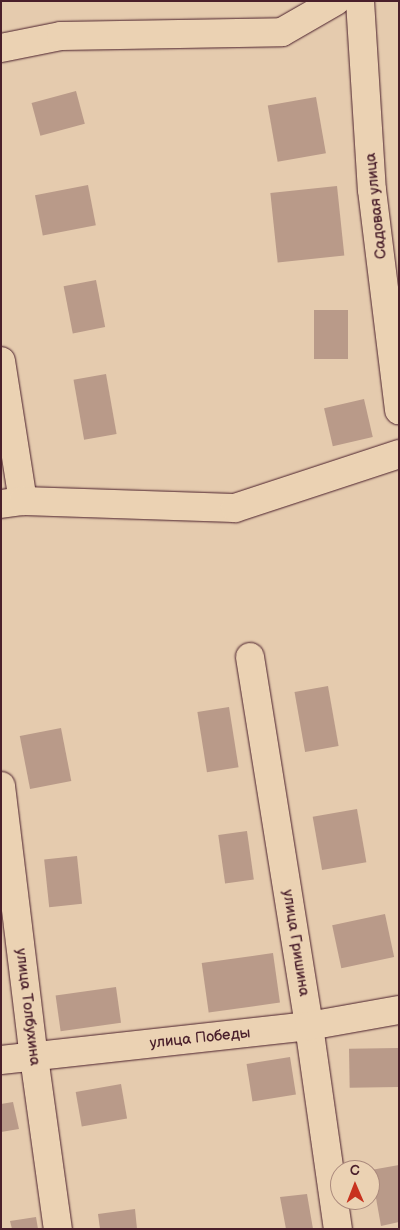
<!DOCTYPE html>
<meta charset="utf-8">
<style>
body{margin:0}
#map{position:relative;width:400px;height:1230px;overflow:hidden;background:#e5cbae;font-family:"Balsamiq Sans",sans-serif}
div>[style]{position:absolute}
.building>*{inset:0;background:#b99a89;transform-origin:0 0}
.roads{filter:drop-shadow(0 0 1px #4a1f2b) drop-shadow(0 0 1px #4a1f2b)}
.street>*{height:28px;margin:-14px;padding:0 14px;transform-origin:14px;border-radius:14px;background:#ebd2b3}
span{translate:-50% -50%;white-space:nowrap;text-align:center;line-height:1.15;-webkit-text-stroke:4px #ebd2b3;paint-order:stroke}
.street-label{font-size:15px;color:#4a1f2b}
.frame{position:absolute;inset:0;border:2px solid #4a1f2b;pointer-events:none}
.north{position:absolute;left:330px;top:1160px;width:50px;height:50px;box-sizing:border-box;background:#ebd2b3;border:1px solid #ab8a7d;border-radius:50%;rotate:359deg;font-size:14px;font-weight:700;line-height:20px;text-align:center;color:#4a1f2b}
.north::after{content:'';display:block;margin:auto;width:18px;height:22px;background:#c8321e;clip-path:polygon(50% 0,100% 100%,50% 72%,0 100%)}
</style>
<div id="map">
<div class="building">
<i style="left:76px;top:91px;width:34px;height:46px;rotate:75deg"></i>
<i style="left:316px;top:97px;width:57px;height:49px;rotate:80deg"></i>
<i style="left:88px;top:185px;width:41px;height:54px;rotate:79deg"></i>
<i style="left:337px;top:186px;width:70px;height:67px;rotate:84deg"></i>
<i style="left:96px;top:280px;width:48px;height:33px;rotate:79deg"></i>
<i style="left:314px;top:310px;width:34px;height:49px"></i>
<i style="left:106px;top:374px;width:61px;height:33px;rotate:80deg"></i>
<i style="left:364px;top:399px;width:39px;height:41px;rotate:77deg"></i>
<i style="left:328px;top:686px;width:61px;height:34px;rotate:80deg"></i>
<i style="left:229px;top:707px;width:61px;height:32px;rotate:81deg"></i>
<i style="left:61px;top:728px;width:54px;height:42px;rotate:79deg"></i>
<i style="left:357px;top:809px;width:54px;height:45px;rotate:80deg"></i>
<i style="left:247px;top:831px;width:49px;height:29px;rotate:82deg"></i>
<i style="left:77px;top:856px;width:48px;height:33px;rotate:84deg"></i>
<i style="left:385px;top:914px;width:44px;height:54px;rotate:78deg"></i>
<i style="left:273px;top:953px;width:50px;height:72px;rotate:82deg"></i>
<i style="left:116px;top:987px;width:36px;height:61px;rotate:82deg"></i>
<i style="left:398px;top:1048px;width:39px;height:49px;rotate:89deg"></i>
<i style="left:290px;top:1057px;width:38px;height:44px;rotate:81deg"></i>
<i style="left:121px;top:1084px;width:35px;height:46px;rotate:80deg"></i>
<i style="clip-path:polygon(13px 1102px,19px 1129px,1px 1132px,1px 1104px)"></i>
<i style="clip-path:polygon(399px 1165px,399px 1222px,381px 1226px,371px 1170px)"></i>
<i style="clip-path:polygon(307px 1194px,313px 1229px,286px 1229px,280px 1197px)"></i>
<i style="clip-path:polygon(135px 1209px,137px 1229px,100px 1229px,98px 1214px)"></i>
<i style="clip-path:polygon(36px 1217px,38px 1229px,12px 1229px,10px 1221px)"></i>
</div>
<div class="roads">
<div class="street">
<i style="left:360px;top:1px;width:189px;rotate:86.4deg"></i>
<i style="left:372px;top:190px;width:222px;rotate:83deg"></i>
<i style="left:1px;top:48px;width:61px;rotate:-11.3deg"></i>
<i style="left:61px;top:36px;width:221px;rotate:-1deg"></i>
<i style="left:282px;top:32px;width:62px;rotate:-29.9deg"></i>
<i style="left:1px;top:361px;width:142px;rotate:81.1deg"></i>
<i style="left:1px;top:504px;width:22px;rotate:-8deg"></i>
<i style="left:23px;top:501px;width:212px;rotate:1.9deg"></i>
<i style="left:235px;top:508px;width:173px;rotate:-18.2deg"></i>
<i style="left:250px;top:657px;width:374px;rotate:80.9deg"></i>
<i style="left:309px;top:1026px;width:205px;rotate:81.9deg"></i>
<i style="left:1px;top:786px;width:273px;rotate:83.1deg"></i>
<i style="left:34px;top:1057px;width:174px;rotate:82.1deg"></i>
<i style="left:1px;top:1060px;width:310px;rotate:-6.3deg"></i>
<i style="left:309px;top:1026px;width:91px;rotate:-10.1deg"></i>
</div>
</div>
<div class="street-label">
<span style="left:376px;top:206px;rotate:-96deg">Садовая улица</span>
<span style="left:296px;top:943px;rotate:81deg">улица Гришина</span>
<span style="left:28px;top:1007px;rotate:83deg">улица Толбухина</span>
<span style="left:200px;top:1038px;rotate:-6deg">улица Победы</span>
</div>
<div class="frame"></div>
<div class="north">С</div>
</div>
